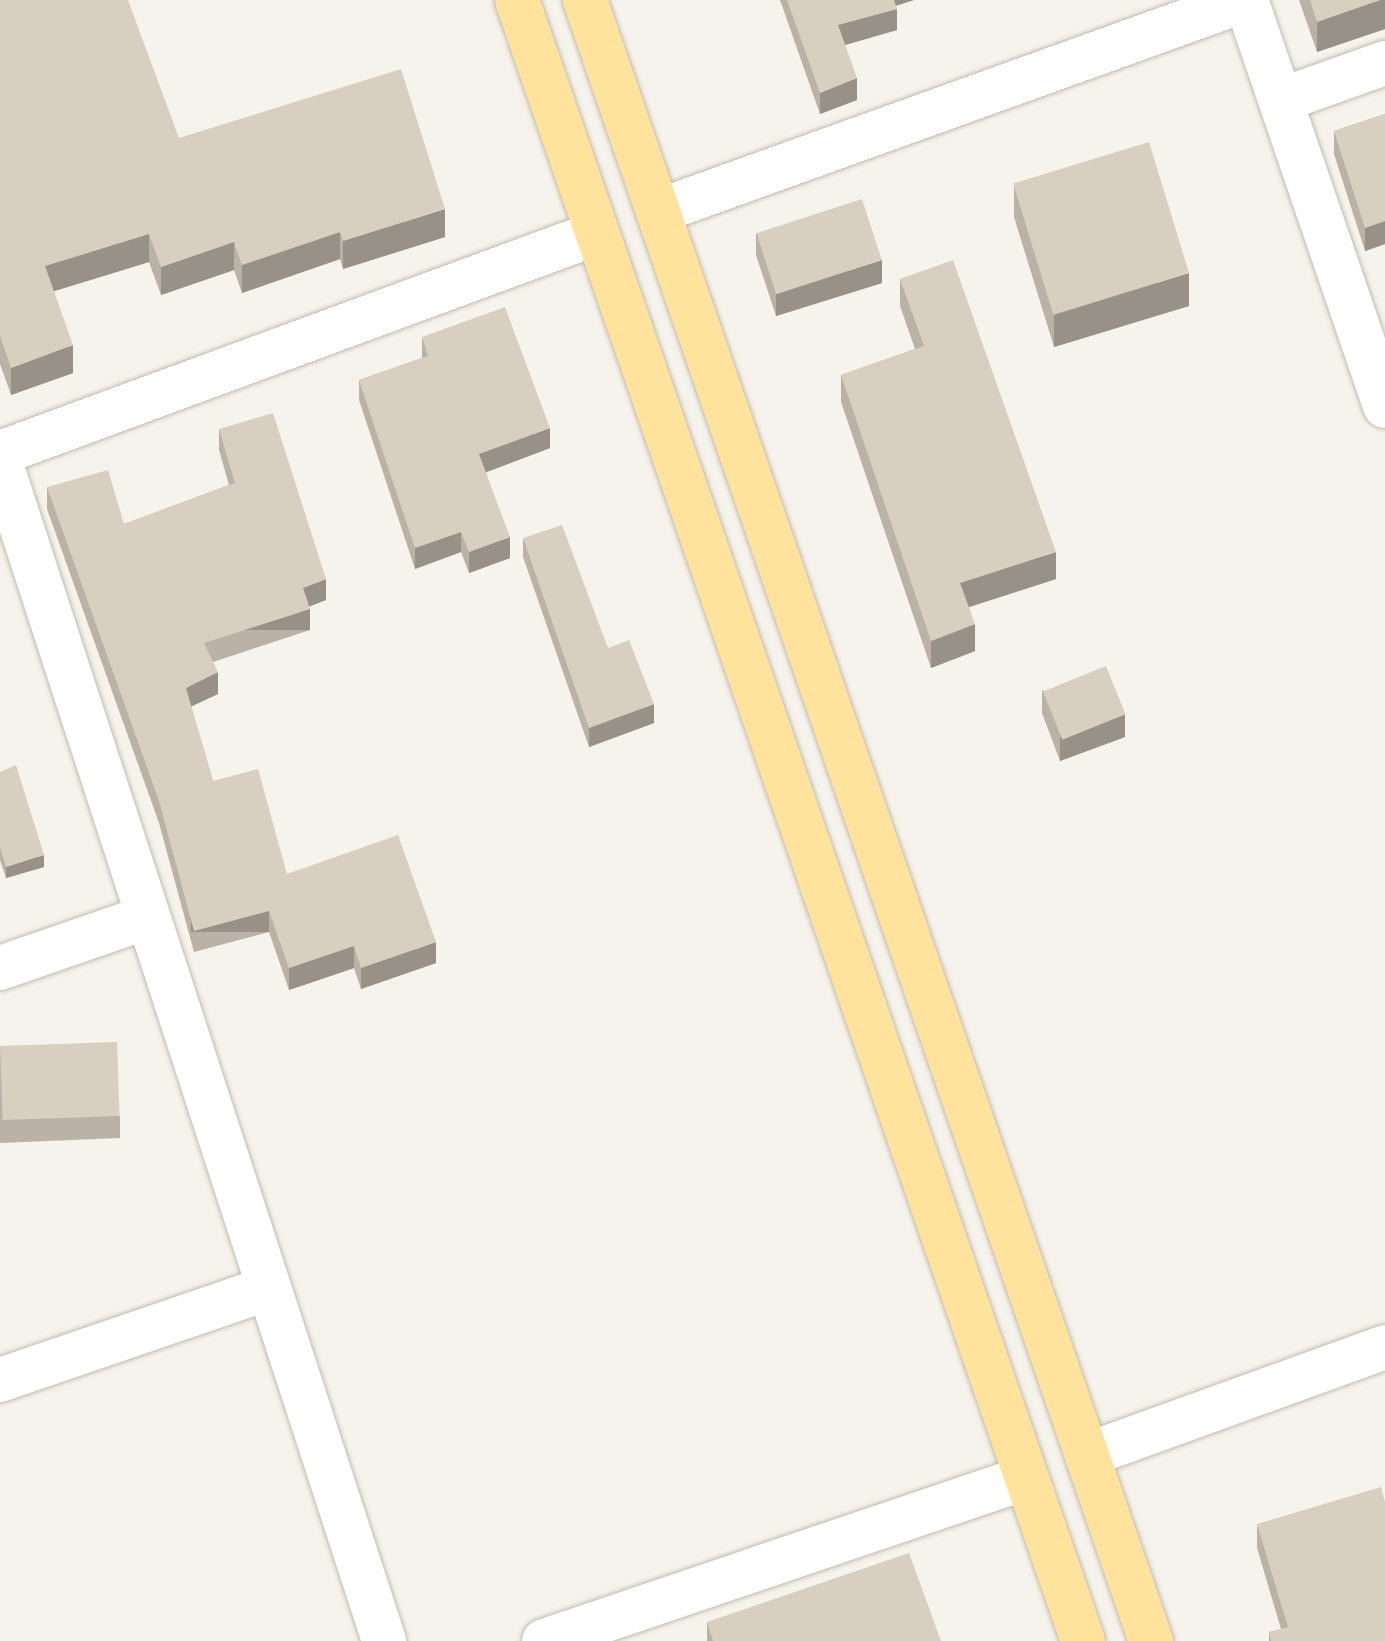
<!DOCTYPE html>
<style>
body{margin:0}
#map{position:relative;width:1385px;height:1641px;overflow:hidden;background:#f6f3ec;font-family:"Roboto Condensed",sans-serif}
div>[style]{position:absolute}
.roads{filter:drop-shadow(0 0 2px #c2bbae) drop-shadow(0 0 2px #c2bbae)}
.minor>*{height:44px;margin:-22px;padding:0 22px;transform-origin:22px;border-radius:22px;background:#fff}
.major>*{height:44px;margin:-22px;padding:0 22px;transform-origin:22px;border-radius:22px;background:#ffe39c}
.wall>*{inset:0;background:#bab2a6}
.shaded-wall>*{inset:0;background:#979187;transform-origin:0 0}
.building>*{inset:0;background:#d8cfc1;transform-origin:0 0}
span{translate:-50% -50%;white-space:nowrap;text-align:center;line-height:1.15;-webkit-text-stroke:8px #fff;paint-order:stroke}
</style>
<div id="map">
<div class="roads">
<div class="minor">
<i style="left:1246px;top:0;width:429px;rotate:71.1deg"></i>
<i style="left:1281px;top:100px;width:110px;rotate:-19.6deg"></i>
<i style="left:659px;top:211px;width:623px;rotate:-19.8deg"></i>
<i style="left:0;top:453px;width:636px;rotate:-20.23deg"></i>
<i style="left:0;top:461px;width:1241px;rotate:71.97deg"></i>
<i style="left:0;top:968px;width:152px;rotate:-19.1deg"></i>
<i style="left:0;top:1380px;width:284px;rotate:-18.9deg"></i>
<i style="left:1087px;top:1455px;width:317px;rotate:-19.9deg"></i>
<i style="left:544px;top:1641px;width:508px;rotate:-18.72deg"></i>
</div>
<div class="major">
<i style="left:517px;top:0;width:1736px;rotate:70.97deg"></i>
<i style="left:585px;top:0;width:1736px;rotate:70.97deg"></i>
</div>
</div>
<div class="wall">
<i style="clip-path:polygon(0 0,179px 138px,445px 237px,343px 269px,340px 259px,242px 293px,234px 270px,161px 295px,149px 262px,54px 291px,73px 373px,11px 395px,0 364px)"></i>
<i style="clip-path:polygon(780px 0,914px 0,896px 6px,897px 30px,845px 45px,857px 100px,820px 114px)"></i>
<i style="clip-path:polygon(1299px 0,1385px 0,1385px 29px,1317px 52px)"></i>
<i style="clip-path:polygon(1385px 114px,1385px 244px,1365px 251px,1334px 154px,1334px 131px)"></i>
<i style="clip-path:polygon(1014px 185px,1189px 306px,1054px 347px,1014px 217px)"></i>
<i style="clip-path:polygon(756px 233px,882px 283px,776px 316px,756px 255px)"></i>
<i style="clip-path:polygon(900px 279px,1056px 579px,969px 607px,975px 651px,931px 668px,841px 402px,841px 375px,915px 349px,900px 306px)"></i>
<i style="clip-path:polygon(422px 337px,550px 448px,486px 472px,510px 558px,469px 573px,461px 552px,415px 569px,359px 400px,359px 380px,422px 358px)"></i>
<i style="clip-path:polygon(219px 429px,326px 600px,309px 606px,310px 630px,213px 662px,218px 694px,191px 706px,213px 781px,287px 874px,436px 963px,361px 989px,354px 968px,289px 990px,269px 932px,194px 952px,159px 823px,47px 509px,47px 487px,124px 524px,229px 485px,219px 450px)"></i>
<i style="clip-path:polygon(523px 538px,608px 648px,654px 723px,589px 747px,523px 557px)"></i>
<i style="clip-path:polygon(1042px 690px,1125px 737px,1060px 761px,1042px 713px)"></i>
<i style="clip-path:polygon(0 772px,44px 867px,6px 878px,0 860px)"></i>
<i style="clip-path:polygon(0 1047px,120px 1116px,120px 1138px,0 1143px)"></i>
<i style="clip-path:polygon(1257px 1524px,1385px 1641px,1269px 1641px,1269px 1632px,1281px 1629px,1257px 1548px)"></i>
<i style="clip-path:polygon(707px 1622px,941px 1641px,707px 1641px)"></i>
</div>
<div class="shaded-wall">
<i style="clip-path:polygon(891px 0,914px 0,891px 7px)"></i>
<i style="clip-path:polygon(1380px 0,1385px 0,1385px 29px,1317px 52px,1317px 22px)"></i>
<i style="clip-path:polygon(897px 9px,897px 30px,838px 47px,838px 25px)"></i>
<i style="clip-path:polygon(857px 78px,857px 100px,820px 114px,820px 93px)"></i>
<i style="clip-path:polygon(445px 209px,445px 237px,343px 269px,343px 241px)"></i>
<i style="clip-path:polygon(1385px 221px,1385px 244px,1365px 251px,1365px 228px)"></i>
<i style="clip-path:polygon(340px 232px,340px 259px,242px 293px,242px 265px)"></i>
<i style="clip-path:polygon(149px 234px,149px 262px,45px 294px,45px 266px)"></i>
<i style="clip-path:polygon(234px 242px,234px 270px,161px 295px,161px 267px)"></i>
<i style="clip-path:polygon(882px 260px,882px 283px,776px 316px,776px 294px)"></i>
<i style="clip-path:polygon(1189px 273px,1189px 306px,1054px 347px,1054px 315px)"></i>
<i style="clip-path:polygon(73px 345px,73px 373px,11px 395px,11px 368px)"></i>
<i style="clip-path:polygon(550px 428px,550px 448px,479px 475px,479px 454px)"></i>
<i style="clip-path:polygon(461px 532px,461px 552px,415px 569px,415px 548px)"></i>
<i style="clip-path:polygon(510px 537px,510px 558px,469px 573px,469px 552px)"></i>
<i style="clip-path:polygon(1056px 552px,1056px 579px,960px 610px,960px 583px)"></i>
<i style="clip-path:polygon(326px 579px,326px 600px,303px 609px,303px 588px)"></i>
<i style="left:310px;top:609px;width:21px;height:111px;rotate:90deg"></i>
<i style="clip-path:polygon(975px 624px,975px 651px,931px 668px,931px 641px)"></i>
<i style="clip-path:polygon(218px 672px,218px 694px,186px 709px,186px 688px)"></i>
<i style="clip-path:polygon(654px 704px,654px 723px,589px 747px,589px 728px)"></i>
<i style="clip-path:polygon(1125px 714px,1125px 737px,1060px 761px,1060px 738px)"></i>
<i style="clip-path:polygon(44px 855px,44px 867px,6px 878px,6px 867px)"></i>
<i style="left:269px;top:911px;width:21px;height:78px;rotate:90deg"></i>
<i style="clip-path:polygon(436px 942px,436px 963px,361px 989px,361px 968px)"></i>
<i style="clip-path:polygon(354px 946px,354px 968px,289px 990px,289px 968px)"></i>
</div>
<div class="building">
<i style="clip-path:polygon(0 0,128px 0,179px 138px,401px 69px,445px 209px,343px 241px,340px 232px,242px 265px,234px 242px,161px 267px,149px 234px,45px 266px,73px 345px,11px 368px,0 336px)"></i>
<i style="clip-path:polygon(787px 0,894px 0,897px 9px,838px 25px,857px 78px,820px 93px)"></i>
<i style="clip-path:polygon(1310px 0,1380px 0,1317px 22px)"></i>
<i style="clip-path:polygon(1385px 114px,1385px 221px,1365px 228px,1334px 131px)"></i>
<i style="left:1149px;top:142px;width:137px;height:142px;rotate:73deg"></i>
<i style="left:862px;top:199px;width:64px;height:111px;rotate:72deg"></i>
<i style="clip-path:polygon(953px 260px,1056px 552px,960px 583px,975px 624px,931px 641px,841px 375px,924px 346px,900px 279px)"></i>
<i style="clip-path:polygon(505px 307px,550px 428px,479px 454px,510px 537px,469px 552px,461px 532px,415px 548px,359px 380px,428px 356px,422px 337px)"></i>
<i style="clip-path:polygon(273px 413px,326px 579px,303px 588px,310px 609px,204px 643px,218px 672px,186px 688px,213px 781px,258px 769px,287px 874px,398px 835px,436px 942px,361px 968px,354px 946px,289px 968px,269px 911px,194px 931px,159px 801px,47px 487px,108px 470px,124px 524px,235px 483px,219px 429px)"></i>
<i style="clip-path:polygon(562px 525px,608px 648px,629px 640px,654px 704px,589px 728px,523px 538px)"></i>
<i style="left:1106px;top:666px;width:52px;height:68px;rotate:68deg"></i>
<i style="clip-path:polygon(16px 765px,44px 855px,6px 867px,0 848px,0 772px)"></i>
<i style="left:117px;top:1042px;width:74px;height:117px;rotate:88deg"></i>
<i style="clip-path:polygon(1381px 1487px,1385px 1502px,1385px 1641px,1271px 1641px,1269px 1632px,1288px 1627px,1257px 1524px)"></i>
<i style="clip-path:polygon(909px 1553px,941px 1641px,713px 1641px,707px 1622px)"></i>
</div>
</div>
